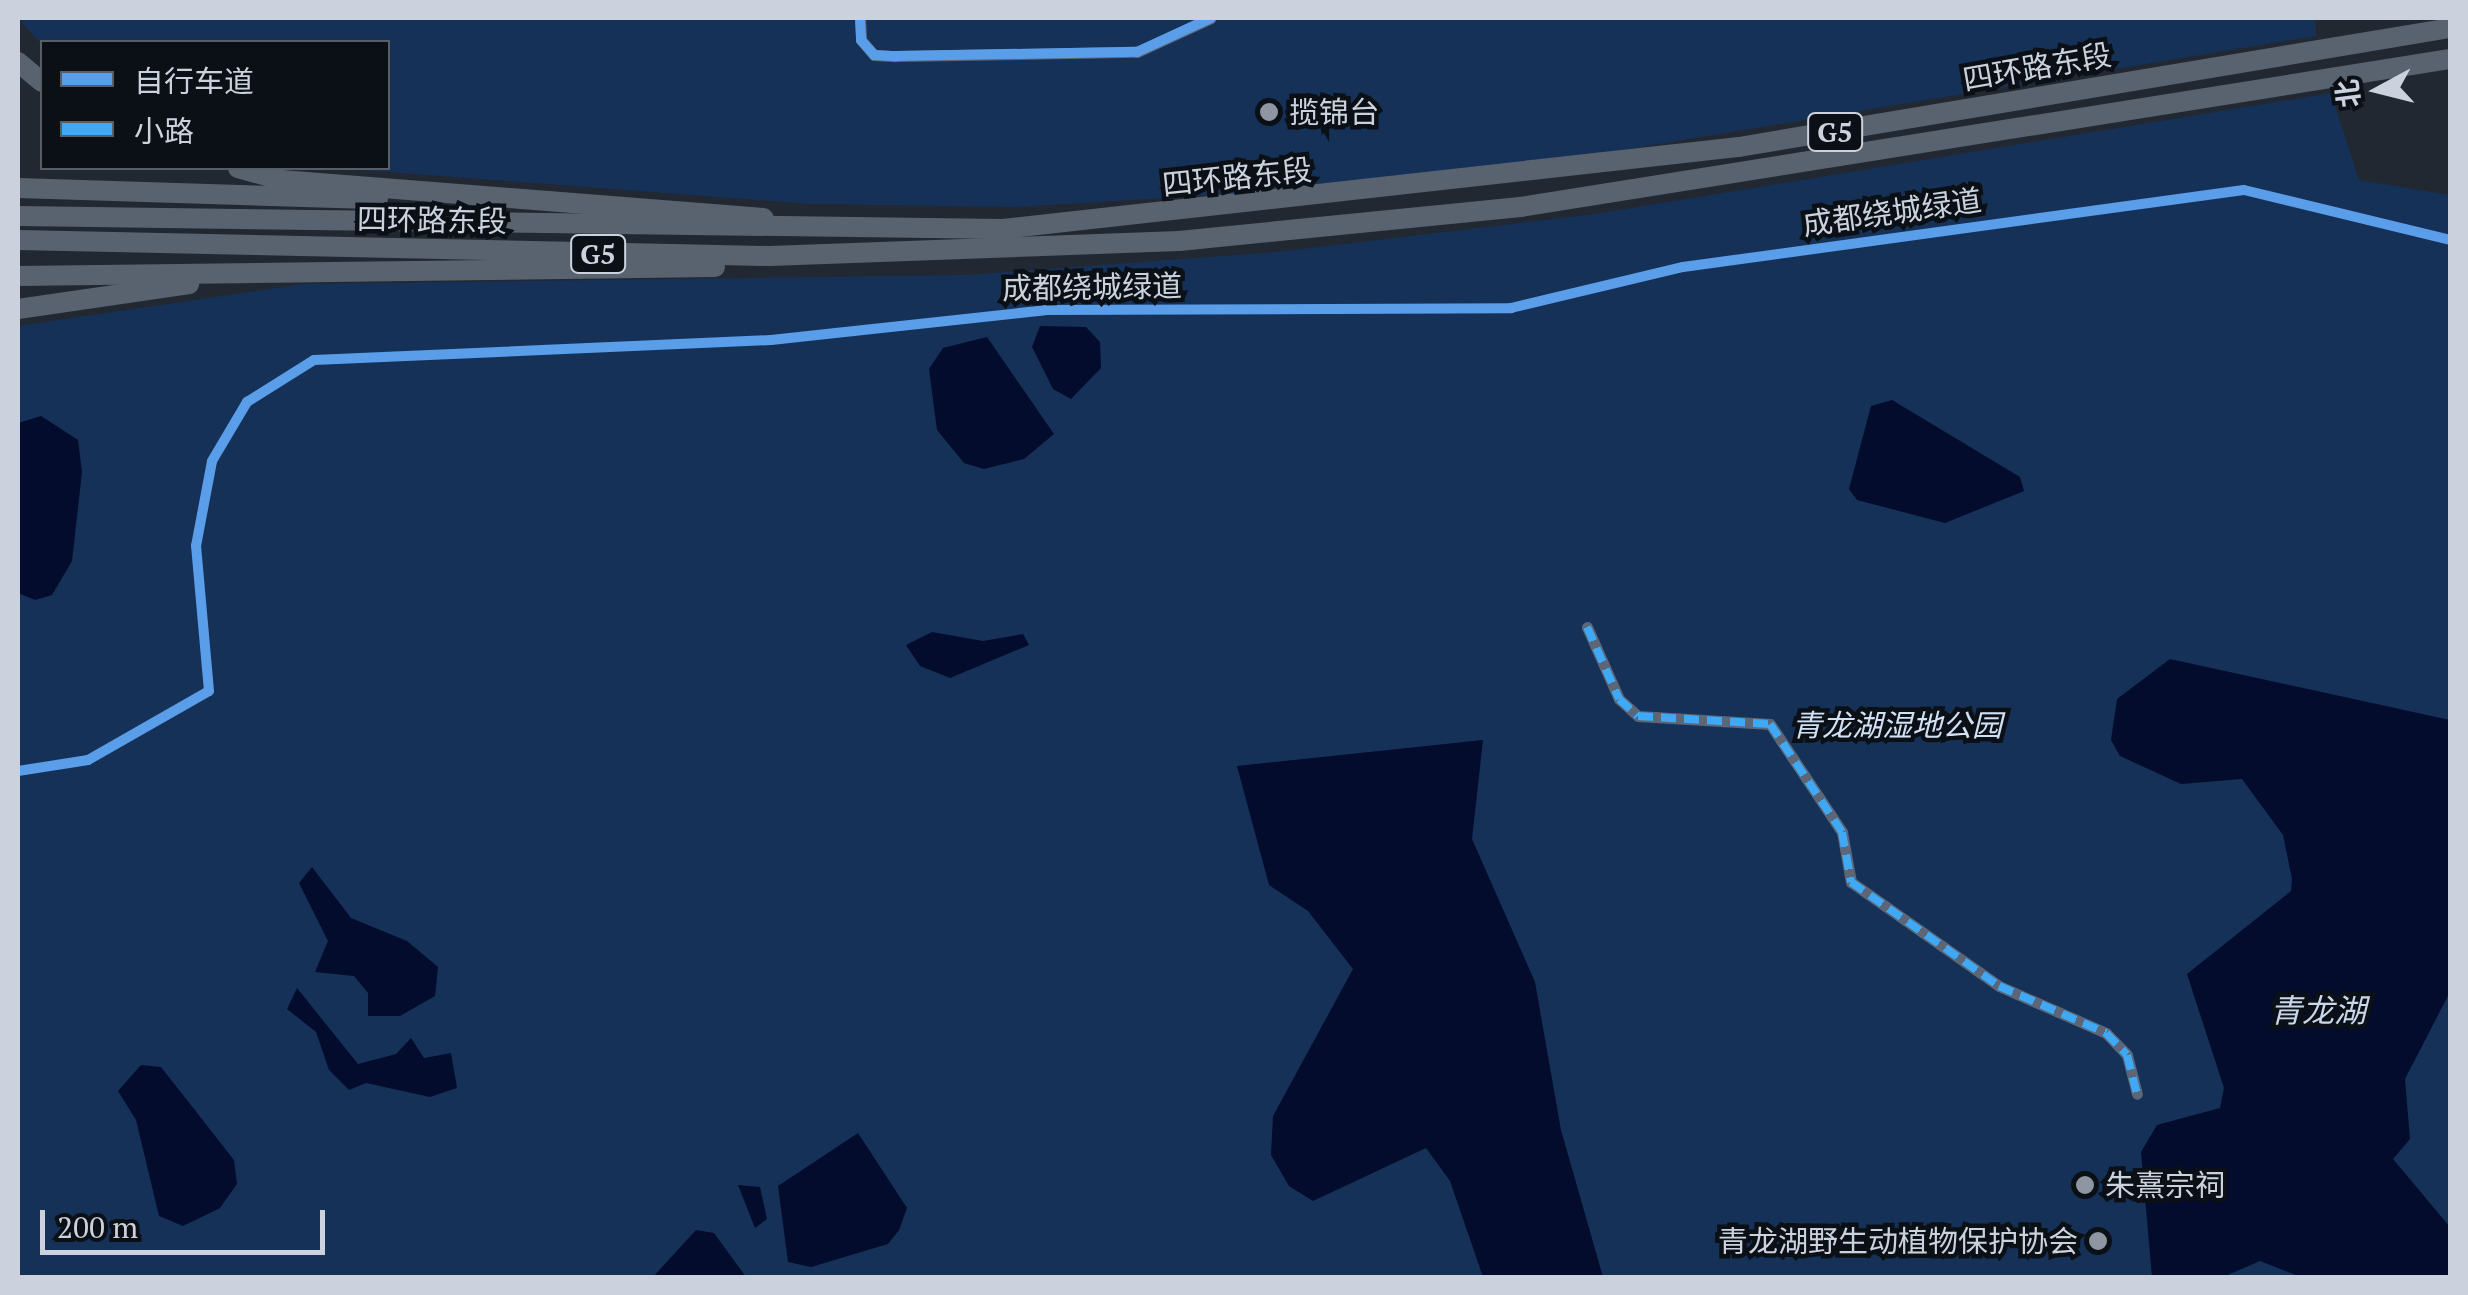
<!DOCTYPE html>
<meta charset="utf-8">
<style>
body{margin:0}
#map{position:relative;width:2468px;height:1295px;overflow:hidden;background:#222831;font-family:"PT Serif","Noto Sans SC",serif}
div>[style]{position:absolute}
.green>*{inset:0;background:#163157}
.water>*{inset:0;background:#030c2d}
.minor>*{height:11px;margin:-5.5px;padding:0 5.5px;transform-origin:5.5px;border-radius:5.5px;background:#5c6676}
.motorway>*{height:20px;margin:-10px;padding:0 10px;transform-origin:10px;border-radius:10px;background:#596370}
.quiet>*{height:8px;margin-top:-4px;transform-origin:0;background:repeating-linear-gradient(90deg,#3fa9f5 0 15px,transparent 0 23px)}
.cycleway>*{height:10px;margin:-5px;padding:0 5px;transform-origin:5px;border-radius:5px;background:#5a9eea}
.dots>*{width:28px;height:28px;translate:-50% -50%;box-sizing:border-box;border:5px solid #0b1017;border-radius:50%}
span{translate:-50% -50%;white-space:nowrap;text-align:center;line-height:1.15;-webkit-text-stroke:9px #0b1017;paint-order:stroke}
.shield-label span{padding:2px 8px;background:#0b1017;border:2px solid;border-radius:8px;-webkit-text-stroke-width:0}
.shield-label{font-size:28px;color:#cbd2dd;font-weight:700}
.street-label{font-size:30px;color:#cbd2dd}
.poi-label{font-size:30px;color:#cbd2dd}
.left{translate:0 -50%;text-align:left}
.right{translate:-100% -50%;text-align:right}
.park-label{font-size:30px;color:#d2e0f4;font-style:italic}
.water-label{font-size:32px;color:#c9d7eb;font-style:italic}
.frame{position:absolute;inset:0;border:20px solid #cbd2dd;pointer-events:none}
.legend{position:absolute;left:40px;top:40px;width:350px;height:130px;box-sizing:border-box;background:#0b1017;border:2px solid #585e66;margin:0;padding:12px 18px;list-style:none;font-size:30px;color:#cbd2dd}
.legend li{display:flex;align-items:center;gap:20px;height:50px}
.legend b{width:50px;border:2px solid #585e66}
.north{position:absolute;left:2328px;top:40px;width:100px;height:100px;-webkit-text-stroke:8px #0b1017;paint-order:stroke;rotate:263deg;font-size:28px;font-weight:700;line-height:40px;text-align:center;color:#cbd2dd}
.north::after{content:'';display:block;margin:auto;width:35px;height:45px;background:#cbd2dd;clip-path:polygon(50% 0,100% 100%,50% 72%,0 100%)}
.scale{position:absolute;left:40px;top:1210px;width:285px;height:45px;box-sizing:border-box;border:5px solid #cbd2dd;border-top:0;padding-left:12px;font-size:30px;line-height:35px;white-space:nowrap;color:#cbd2dd;-webkit-text-stroke:8px #0b1017;paint-order:stroke}
</style>
<div id="map">
<div class="green">
<i style="clip-path:polygon(18px 18px,2315px 18px,2316px 36px,1592px 155px,1282px 191px,1014px 207px,811px 204px,335px 168px,388px 168px,388px 42px,42px 45px)"></i>
<i style="clip-path:polygon(2331px 93px,2359px 180px,2450px 195px,2450px 1277px,18px 1278px,18px 326px,303px 284px,966px 275px,1277px 252px,1595px 214px)"></i>
</div>
<div class="water">
<i style="clip-path:polygon(1040px 326px,1086px 327px,1100px 342px,1101px 368px,1071px 399px,1053px 389px,1032px 347px)"></i>
<i style="clip-path:polygon(987px 337px,1054px 434px,1024px 459px,984px 469px,964px 463px,937px 430px,929px 369px,943px 348px)"></i>
<i style="clip-path:polygon(1892px 400px,2020px 477px,2024px 491px,1945px 523px,1857px 500px,1849px 489px,1871px 406px)"></i>
<i style="clip-path:polygon(41px 416px,78px 440px,82px 472px,72px 561px,52px 595px,35px 600px,18px 593px,18px 423px)"></i>
<i style="clip-path:polygon(932px 632px,983px 641px,1023px 634px,1029px 645px,950px 678px,920px 666px,906px 645px)"></i>
<i style="clip-path:polygon(2170px 659px,2450px 720px,2450px 992px,2405px 1079px,2410px 1139px,2393px 1159px,2450px 1227px,2450px 1277px,2301px 1277px,2260px 1261px,2223px 1277px,2152px 1277px,2141px 1152px,2157px 1125px,2220px 1108px,2224px 1088px,2187px 974px,2291px 891px,2292px 879px,2283px 835px,2242px 779px,2181px 784px,2120px 756px,2111px 740px,2117px 699px)"></i>
<i style="clip-path:polygon(1483px 740px,1472px 839px,1535px 982px,1561px 1130px,1603px 1277px,1483px 1277px,1450px 1181px,1426px 1148px,1313px 1201px,1289px 1186px,1271px 1155px,1273px 1116px,1353px 969px,1308px 911px,1269px 885px,1237px 766px)"></i>
<i style="clip-path:polygon(312px 867px,351px 918px,407px 941px,438px 967px,435px 996px,400px 1016px,368px 1016px,368px 993px,354px 976px,315px 972px,328px 941px,299px 883px)"></i>
<i style="clip-path:polygon(297px 988px,358px 1064px,396px 1054px,411px 1038px,424px 1058px,451px 1053px,457px 1088px,430px 1097px,366px 1083px,349px 1090px,329px 1070px,316px 1032px,287px 1009px)"></i>
<i style="clip-path:polygon(141px 1065px,161px 1067px,234px 1160px,237px 1184px,220px 1208px,183px 1226px,159px 1216px,136px 1120px,118px 1091px)"></i>
<i style="clip-path:polygon(858px 1133px,907px 1208px,899px 1230px,888px 1244px,811px 1267px,788px 1262px,778px 1186px)"></i>
<i style="clip-path:polygon(738px 1185px,760px 1187px,767px 1219px,755px 1228px)"></i>
<i style="clip-path:polygon(696px 1230px,714px 1233px,746px 1277px,653px 1277px)"></i>
</div>
<div class="minor">
<i style="left:860px;top:18px;width:22px;rotate:87deg"></i>
<i style="left:861px;top:40px;width:20px;rotate:49deg"></i>
<i style="left:874px;top:55px;width:22px;rotate:3deg"></i>
<i style="left:896px;top:56px;width:241px;rotate:-1deg"></i>
<i style="left:1137px;top:52px;width:81px;rotate:-24.7deg"></i>
<i style="left:1587px;top:627px;width:79px;rotate:66deg"></i>
<i style="left:1619px;top:699px;width:25px;rotate:42deg"></i>
<i style="left:1638px;top:716px;width:132px;rotate:3.5deg"></i>
<i style="left:1770px;top:724px;width:130px;rotate:56.3deg"></i>
<i style="left:1842px;top:832px;width:51px;rotate:79.8deg"></i>
<i style="left:1851px;top:882px;width:181px;rotate:35.1deg"></i>
<i style="left:1999px;top:986px;width:117px;rotate:23.7deg"></i>
<i style="left:2106px;top:1033px;width:30px;rotate:46deg"></i>
<i style="left:2127px;top:1055px;width:40px;rotate:75.6deg"></i>
</div>
<div class="motorway">
<i style="left:18px;top:62px;width:31px;rotate:40deg"></i>
<i style="left:238px;top:168px;width:45px;rotate:15.6deg"></i>
<i style="left:281px;top:180px;width:484px;rotate:4.5deg"></i>
<i style="left:18px;top:188px;width:360px;rotate:1.8deg"></i>
<i style="left:18px;top:216px;width:985px;rotate:0.76deg"></i>
<i style="left:1003px;top:229px;width:741px;rotate:-6.36deg"></i>
<i style="left:1739px;top:147px;width:721px;rotate:-9.5deg"></i>
<i style="left:18px;top:240px;width:752px;rotate:1.22deg"></i>
<i style="left:770px;top:256px;width:409px;rotate:-2.1deg"></i>
<i style="left:1179px;top:241px;width:343px;rotate:-5.7deg"></i>
<i style="left:1520px;top:207px;width:942px;rotate:-9.04deg"></i>
<i style="left:18px;top:276px;width:697px;rotate:-0.74deg"></i>
<i style="left:18px;top:309px;width:173px;rotate:-8.3deg"></i>
</div>
<div class="quiet">
<i style="left:1587px;top:627px;width:79px;rotate:66deg"></i>
<i style="left:1619px;top:699px;width:25px;rotate:42deg"></i>
<i style="left:1638px;top:716px;width:132px;rotate:3.5deg"></i>
<i style="left:1770px;top:724px;width:130px;rotate:56.3deg"></i>
<i style="left:1842px;top:832px;width:51px;rotate:79.8deg"></i>
<i style="left:1851px;top:882px;width:181px;rotate:35.1deg"></i>
<i style="left:1999px;top:986px;width:117px;rotate:23.7deg"></i>
<i style="left:2106px;top:1033px;width:30px;rotate:46deg"></i>
<i style="left:2127px;top:1055px;width:40px;rotate:75.6deg"></i>
</div>
<div class="cycleway">
<i style="left:860px;top:18px;width:22px;rotate:87deg"></i>
<i style="left:861px;top:40px;width:20px;rotate:49deg"></i>
<i style="left:874px;top:55px;width:22px;rotate:3deg"></i>
<i style="left:896px;top:56px;width:241px;rotate:-1deg"></i>
<i style="left:1137px;top:52px;width:81px;rotate:-24.7deg"></i>
<i style="left:18px;top:771px;width:71px;rotate:-8.9deg"></i>
<i style="left:88px;top:760px;width:139px;rotate:-29.7deg"></i>
<i style="left:209px;top:691px;width:146px;rotate:-95.1deg"></i>
<i style="left:196px;top:546px;width:86px;rotate:-79.3deg"></i>
<i style="left:212px;top:461px;width:69px;rotate:-59.3deg"></i>
<i style="left:247px;top:402px;width:79px;rotate:-32.1deg"></i>
<i style="left:314px;top:360px;width:457px;rotate:-2.5deg"></i>
<i style="left:771px;top:340px;width:276px;rotate:-6.2deg"></i>
<i style="left:1045px;top:310px;width:466px;rotate:-0.2deg"></i>
<i style="left:1511px;top:308px;width:177px;rotate:-13.4deg"></i>
<i style="left:1683px;top:267px;width:566px;rotate:-7.82deg"></i>
<i style="left:2244px;top:190px;width:212px;rotate:13.6deg"></i>
</div>
<div class="dots">
<i style="left:1269px;top:112px;background:#9096a1"></i>
<i style="left:2085px;top:1185px;background:#9096a1"></i>
<i style="left:2098px;top:1241px;background:#9096a1"></i>
</div>
<div class="shield-label">
<span style="left:1835px;top:132px">G5</span>
<span style="left:598px;top:254px">G5</span>
</div>
<div class="street-label">
<span style="left:2037px;top:67px;rotate:-10deg">四环路东段</span>
<span style="left:1237px;top:177px;rotate:-6deg">四环路东段</span>
<span style="left:1892px;top:212px;rotate:-8deg">成都绕城绿道</span>
<span style="left:432px;top:220px;rotate:1deg">四环路东段</span>
<span style="left:1092px;top:287px;rotate:-1deg">成都绕城绿道</span>
</div>
<div class="poi-label">
<span class="left" style="left:1289px;top:112px">揽锦台</span>
<span class="left" style="left:2105px;top:1185px">朱熹宗祠</span>
<span class="right" style="left:2078px;top:1241px">青龙湖野生动植物保护协会</span>
</div>
<div class="park-label">
<span style="left:1897px;top:725px">青龙湖湿地公园</span>
</div>
<div class="water-label">
<span style="left:2318px;top:1010px">青龙湖</span>
</div>
<div class="frame"></div>
<ul class="legend">
<li><b style="height:12px;background:#5a9eea"></b>自行车道</li>
<li><b style="height:12px;background:#3fa9f5"></b>小路</li>
</ul>
<div class="north">北</div>
<div class="scale">200 m</div>
</div>
